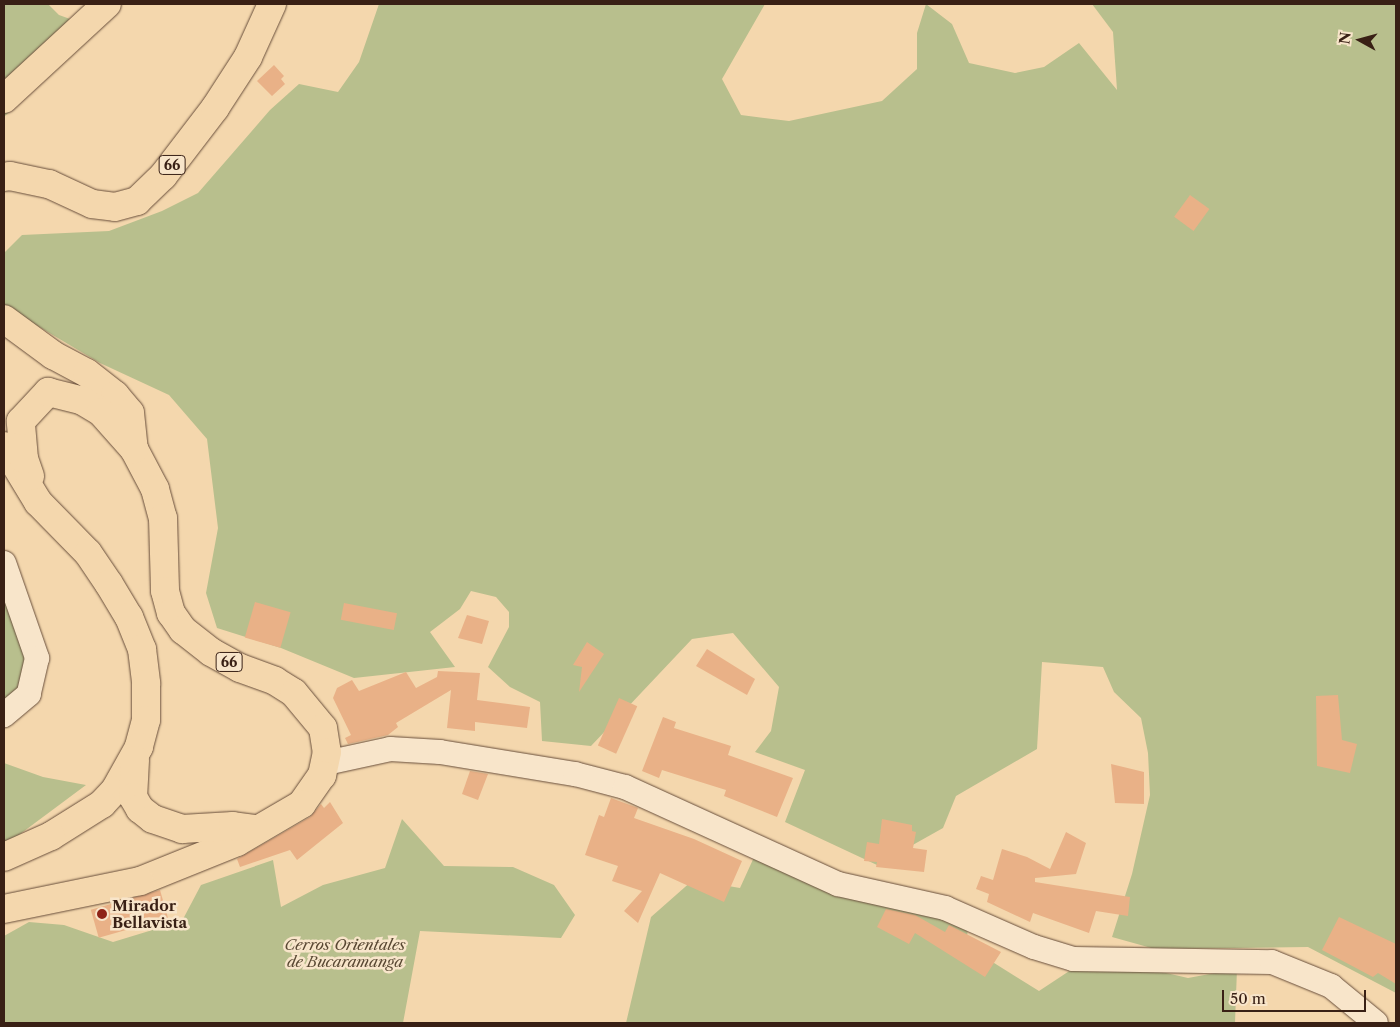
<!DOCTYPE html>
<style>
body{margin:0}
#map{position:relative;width:1400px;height:1027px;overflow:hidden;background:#f4d7ad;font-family:"Libre Caslon Text",serif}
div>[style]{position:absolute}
.green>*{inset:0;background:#b8bf8d}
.building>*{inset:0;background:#e9b187;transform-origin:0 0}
.roads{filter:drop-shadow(0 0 1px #684e3b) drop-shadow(0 0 1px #684e3b)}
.minor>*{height:24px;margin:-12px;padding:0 12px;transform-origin:12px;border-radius:12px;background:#f8e5ca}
.highway>*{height:28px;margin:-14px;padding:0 14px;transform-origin:14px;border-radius:14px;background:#f4d7ad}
.dots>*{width:14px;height:14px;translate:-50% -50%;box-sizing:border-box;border:2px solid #f8e5ca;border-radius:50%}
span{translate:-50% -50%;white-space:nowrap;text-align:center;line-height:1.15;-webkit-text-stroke:5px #f8e5ca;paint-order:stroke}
.shield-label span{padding:1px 4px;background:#f8e5ca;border:1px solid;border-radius:4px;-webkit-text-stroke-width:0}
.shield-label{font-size:14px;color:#392015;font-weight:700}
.poi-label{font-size:15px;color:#392015;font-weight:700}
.left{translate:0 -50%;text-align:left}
.park-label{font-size:15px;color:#594833;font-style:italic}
.frame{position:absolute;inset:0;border:5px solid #392015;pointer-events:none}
.north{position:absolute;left:1335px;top:15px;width:50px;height:50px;-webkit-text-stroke:4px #f8e5ca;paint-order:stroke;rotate:277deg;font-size:14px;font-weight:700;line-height:20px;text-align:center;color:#392015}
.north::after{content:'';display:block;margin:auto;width:18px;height:22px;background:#392015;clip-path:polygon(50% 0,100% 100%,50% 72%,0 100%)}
.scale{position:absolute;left:1222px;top:990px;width:144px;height:22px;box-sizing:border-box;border:2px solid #392015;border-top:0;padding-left:6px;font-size:15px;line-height:18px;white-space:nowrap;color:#392015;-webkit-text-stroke:4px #f8e5ca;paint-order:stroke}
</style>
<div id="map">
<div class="green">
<i style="clip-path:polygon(4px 4px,48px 4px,59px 15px,95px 28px,4px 117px)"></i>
<i style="clip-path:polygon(379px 4px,765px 4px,722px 79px,741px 115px,789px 121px,882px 101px,917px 69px,917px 33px,926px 4px,952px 24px,969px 63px,1015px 73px,1044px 67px,1079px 43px,1117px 90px,1113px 32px,1092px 4px,1396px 4px,1396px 993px,1308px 947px,1155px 949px,1112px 937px,1132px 874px,1150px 795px,1148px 753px,1141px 718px,1114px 692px,1103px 667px,1042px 662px,1037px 749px,956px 796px,943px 828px,877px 865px,785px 822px,805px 770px,755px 752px,771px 731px,779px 687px,733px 633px,692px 639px,591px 746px,542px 741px,540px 702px,510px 687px,488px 667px,509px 627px,509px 612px,496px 597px,471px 591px,460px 609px,430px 632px,455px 667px,354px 678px,281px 648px,217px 628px,206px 593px,218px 528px,207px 439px,169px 395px,100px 363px,4px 306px,4px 253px,22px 235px,109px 231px,162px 211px,198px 193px,270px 110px,299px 84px,338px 92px,359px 62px)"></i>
<i style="clip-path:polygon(4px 590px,39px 683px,4px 718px)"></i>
<i style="clip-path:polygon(4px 763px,43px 777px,86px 785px,4px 846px)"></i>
<i style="clip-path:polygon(402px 819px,444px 866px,513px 867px,554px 885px,575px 915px,561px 938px,420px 931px,403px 1023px,4px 1023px,4px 936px,29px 922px,64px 925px,113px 942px,182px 921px,201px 885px,273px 860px,281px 907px,323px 885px,385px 868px)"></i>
<i style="clip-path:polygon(760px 844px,867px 899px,968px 910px,967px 946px,1039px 991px,1092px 956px,1188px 978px,1237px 969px,1235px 1023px,626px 1023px,651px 917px,693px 880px,740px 888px)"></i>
</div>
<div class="building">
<i style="clip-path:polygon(274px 65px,284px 76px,281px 79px,285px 84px,272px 96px,257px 81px)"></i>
<i style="left:1190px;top:195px;width:24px;height:27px;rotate:36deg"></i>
<i style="left:255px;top:602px;width:37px;height:37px;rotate:16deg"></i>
<i style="left:344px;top:603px;width:54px;height:17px;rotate:11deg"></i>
<i style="clip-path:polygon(467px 615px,489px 621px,482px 644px,458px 638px)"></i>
<i style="clip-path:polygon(587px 642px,604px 654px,579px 692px,582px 667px,573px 665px)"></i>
<i style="clip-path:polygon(707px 649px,755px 679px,747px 695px,696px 666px)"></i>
<i style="clip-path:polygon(438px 671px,480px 673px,477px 700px,530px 707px,527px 728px,475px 722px,475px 731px,447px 728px,451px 690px,396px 723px,398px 727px,388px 735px,348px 744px,345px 738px,351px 735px,333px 698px,337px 688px,352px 680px,359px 691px,406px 672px,416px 688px,437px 677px)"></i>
<i style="clip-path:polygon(1338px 695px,1342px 740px,1357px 744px,1350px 773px,1317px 766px,1316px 696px)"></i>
<i style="left:619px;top:698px;width:20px;height:52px;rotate:24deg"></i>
<i style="clip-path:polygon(663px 717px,676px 722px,674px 728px,731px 746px,728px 755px,793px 778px,777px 817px,724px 796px,726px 790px,662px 770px,659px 778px,642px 771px)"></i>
<i style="clip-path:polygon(1111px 764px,1144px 772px,1144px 804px,1115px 803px)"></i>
<i style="clip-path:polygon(470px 771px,488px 774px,478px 800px,462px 794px)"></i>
<i style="clip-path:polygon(611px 798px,638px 808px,634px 818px,694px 839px,742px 861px,724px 902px,660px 873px,638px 923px,624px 911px,642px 891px,612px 881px,618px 866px,585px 855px,599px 815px,604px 817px)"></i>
<i style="clip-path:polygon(330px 802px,343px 823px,297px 860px,290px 850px,240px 867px,237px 859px,310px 817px,321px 804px,324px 808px)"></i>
<i style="clip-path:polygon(882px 819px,912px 825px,912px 831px,916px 832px,913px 848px,927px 850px,924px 872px,876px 867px,877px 862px,864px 861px,867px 842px,879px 844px)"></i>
<i style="clip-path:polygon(1066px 832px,1086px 843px,1076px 874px,1035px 878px,1035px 882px,1130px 897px,1128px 916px,1096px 911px,1089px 933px,1033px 913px,1030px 922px,987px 902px,989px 894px,976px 889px,981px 876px,993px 880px,1002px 849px,1027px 857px,1050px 869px)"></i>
<i style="left:160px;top:890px;width:29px;height:72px;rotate:74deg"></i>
<i style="clip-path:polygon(886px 909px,915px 915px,945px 932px,949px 925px,1001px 952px,985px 977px,915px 933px,909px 944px,877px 927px)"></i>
<i style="clip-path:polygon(1339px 917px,1396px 944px,1396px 984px,1378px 973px,1373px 977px,1322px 950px)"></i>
</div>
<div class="roads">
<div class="minor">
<i style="left:4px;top:563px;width:101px;rotate:70.8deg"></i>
<i style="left:37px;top:658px;width:37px;rotate:103deg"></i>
<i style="left:29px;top:694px;width:33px;rotate:140deg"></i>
<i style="left:326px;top:763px;width:66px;rotate:-12.3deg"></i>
<i style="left:390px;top:749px;width:50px;rotate:3.4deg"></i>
<i style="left:440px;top:752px;width:137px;rotate:9.3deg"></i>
<i style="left:575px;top:774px;width:52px;rotate:14.6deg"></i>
<i style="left:625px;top:787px;width:234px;rotate:24.5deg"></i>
<i style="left:838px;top:884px;width:110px;rotate:12.6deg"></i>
<i style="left:945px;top:908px;width:97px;rotate:23.7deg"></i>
<i style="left:1034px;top:947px;width:41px;rotate:17.1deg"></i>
<i style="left:1073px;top:959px;width:199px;rotate:0.9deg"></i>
<i style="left:1272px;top:962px;width:64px;rotate:22.1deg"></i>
<i style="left:1331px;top:986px;width:58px;rotate:39.4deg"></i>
</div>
<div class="highway">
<i style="left:4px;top:99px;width:140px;rotate:-42.7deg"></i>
<i style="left:4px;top:177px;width:6px;rotate:-9deg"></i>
<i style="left:10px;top:176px;width:40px;rotate:12deg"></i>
<i style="left:49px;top:184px;width:47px;rotate:24.9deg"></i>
<i style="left:92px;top:204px;width:23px;rotate:7deg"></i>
<i style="left:115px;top:207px;width:23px;rotate:-15deg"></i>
<i style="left:137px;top:201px;width:36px;rotate:-44deg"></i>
<i style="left:163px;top:176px;width:86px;rotate:-52.6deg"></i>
<i style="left:215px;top:108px;width:61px;rotate:-57.1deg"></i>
<i style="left:248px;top:57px;width:58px;rotate:-65.6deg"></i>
<i style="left:4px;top:319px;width:61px;rotate:36.3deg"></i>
<i style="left:53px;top:355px;width:38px;rotate:28deg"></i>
<i style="left:87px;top:373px;width:36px;rotate:38deg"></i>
<i style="left:115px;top:395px;width:23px;rotate:50deg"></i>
<i style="left:130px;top:413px;width:36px;rotate:84deg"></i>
<i style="left:134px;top:449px;width:45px;rotate:62.3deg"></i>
<i style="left:155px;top:489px;width:30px;rotate:75deg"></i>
<i style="left:163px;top:518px;width:73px;rotate:88.4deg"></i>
<i style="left:165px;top:591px;width:23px;rotate:75deg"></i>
<i style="left:171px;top:613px;width:21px;rotate:55deg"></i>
<i style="left:183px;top:630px;width:36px;rotate:38deg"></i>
<i style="left:211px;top:652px;width:33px;rotate:29deg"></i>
<i style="left:240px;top:668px;width:37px;rotate:20deg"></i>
<i style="left:275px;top:681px;width:22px;rotate:32deg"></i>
<i style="left:294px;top:693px;width:45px;rotate:50.4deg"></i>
<i style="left:323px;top:728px;width:24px;rotate:81deg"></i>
<i style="left:327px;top:752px;width:24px;rotate:102deg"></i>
<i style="left:322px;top:775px;width:35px;rotate:125deg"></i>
<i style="left:302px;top:804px;width:75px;rotate:149.7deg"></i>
<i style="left:237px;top:842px;width:105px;rotate:158.1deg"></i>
<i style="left:140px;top:881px;width:139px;rotate:168.4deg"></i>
<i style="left:4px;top:446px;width:66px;rotate:58.7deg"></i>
<i style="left:38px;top:502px;width:71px;rotate:45.6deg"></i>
<i style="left:88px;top:553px;width:37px;rotate:56deg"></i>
<i style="left:109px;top:584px;width:39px;rotate:59deg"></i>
<i style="left:129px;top:617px;width:35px;rotate:68deg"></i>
<i style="left:142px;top:649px;width:35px;rotate:83deg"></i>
<i style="left:146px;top:684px;width:36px;rotate:90deg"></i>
<i style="left:146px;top:720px;width:28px;rotate:105deg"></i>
<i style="left:139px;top:747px;width:49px;rotate:119.2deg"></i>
<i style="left:115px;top:790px;width:19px;rotate:133deg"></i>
<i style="left:102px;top:804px;width:60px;rotate:147.9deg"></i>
<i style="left:51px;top:836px;width:51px;rotate:155.9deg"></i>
<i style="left:30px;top:476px;width:18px;rotate:-109deg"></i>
<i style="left:24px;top:459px;width:38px;rotate:-95deg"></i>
<i style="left:21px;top:421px;width:40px;rotate:-47deg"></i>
<i style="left:48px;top:392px;width:34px;rotate:14deg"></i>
<i style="left:81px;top:400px;width:23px;rotate:31deg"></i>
<i style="left:101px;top:412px;width:50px;rotate:48.3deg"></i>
<i style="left:135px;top:760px;width:37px;rotate:93deg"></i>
<i style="left:133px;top:797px;width:14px;rotate:60deg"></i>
<i style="left:140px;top:809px;width:16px;rotate:38deg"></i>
<i style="left:153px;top:819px;width:31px;rotate:19deg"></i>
<i style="left:182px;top:829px;width:51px;rotate:-3.4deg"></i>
<i style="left:233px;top:826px;width:21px;rotate:8deg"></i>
</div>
</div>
<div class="dots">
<i style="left:102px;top:914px;background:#8f2418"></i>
</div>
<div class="shield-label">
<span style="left:172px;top:165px">66</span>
<span style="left:229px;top:662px">66</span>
</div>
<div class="poi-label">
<span class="left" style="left:112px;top:914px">Mirador<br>Bellavista</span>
</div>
<div class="park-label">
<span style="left:345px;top:953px">Cerros Orientales<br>de Bucaramanga</span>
</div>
<div class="frame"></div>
<div class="north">N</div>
<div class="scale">50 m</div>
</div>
